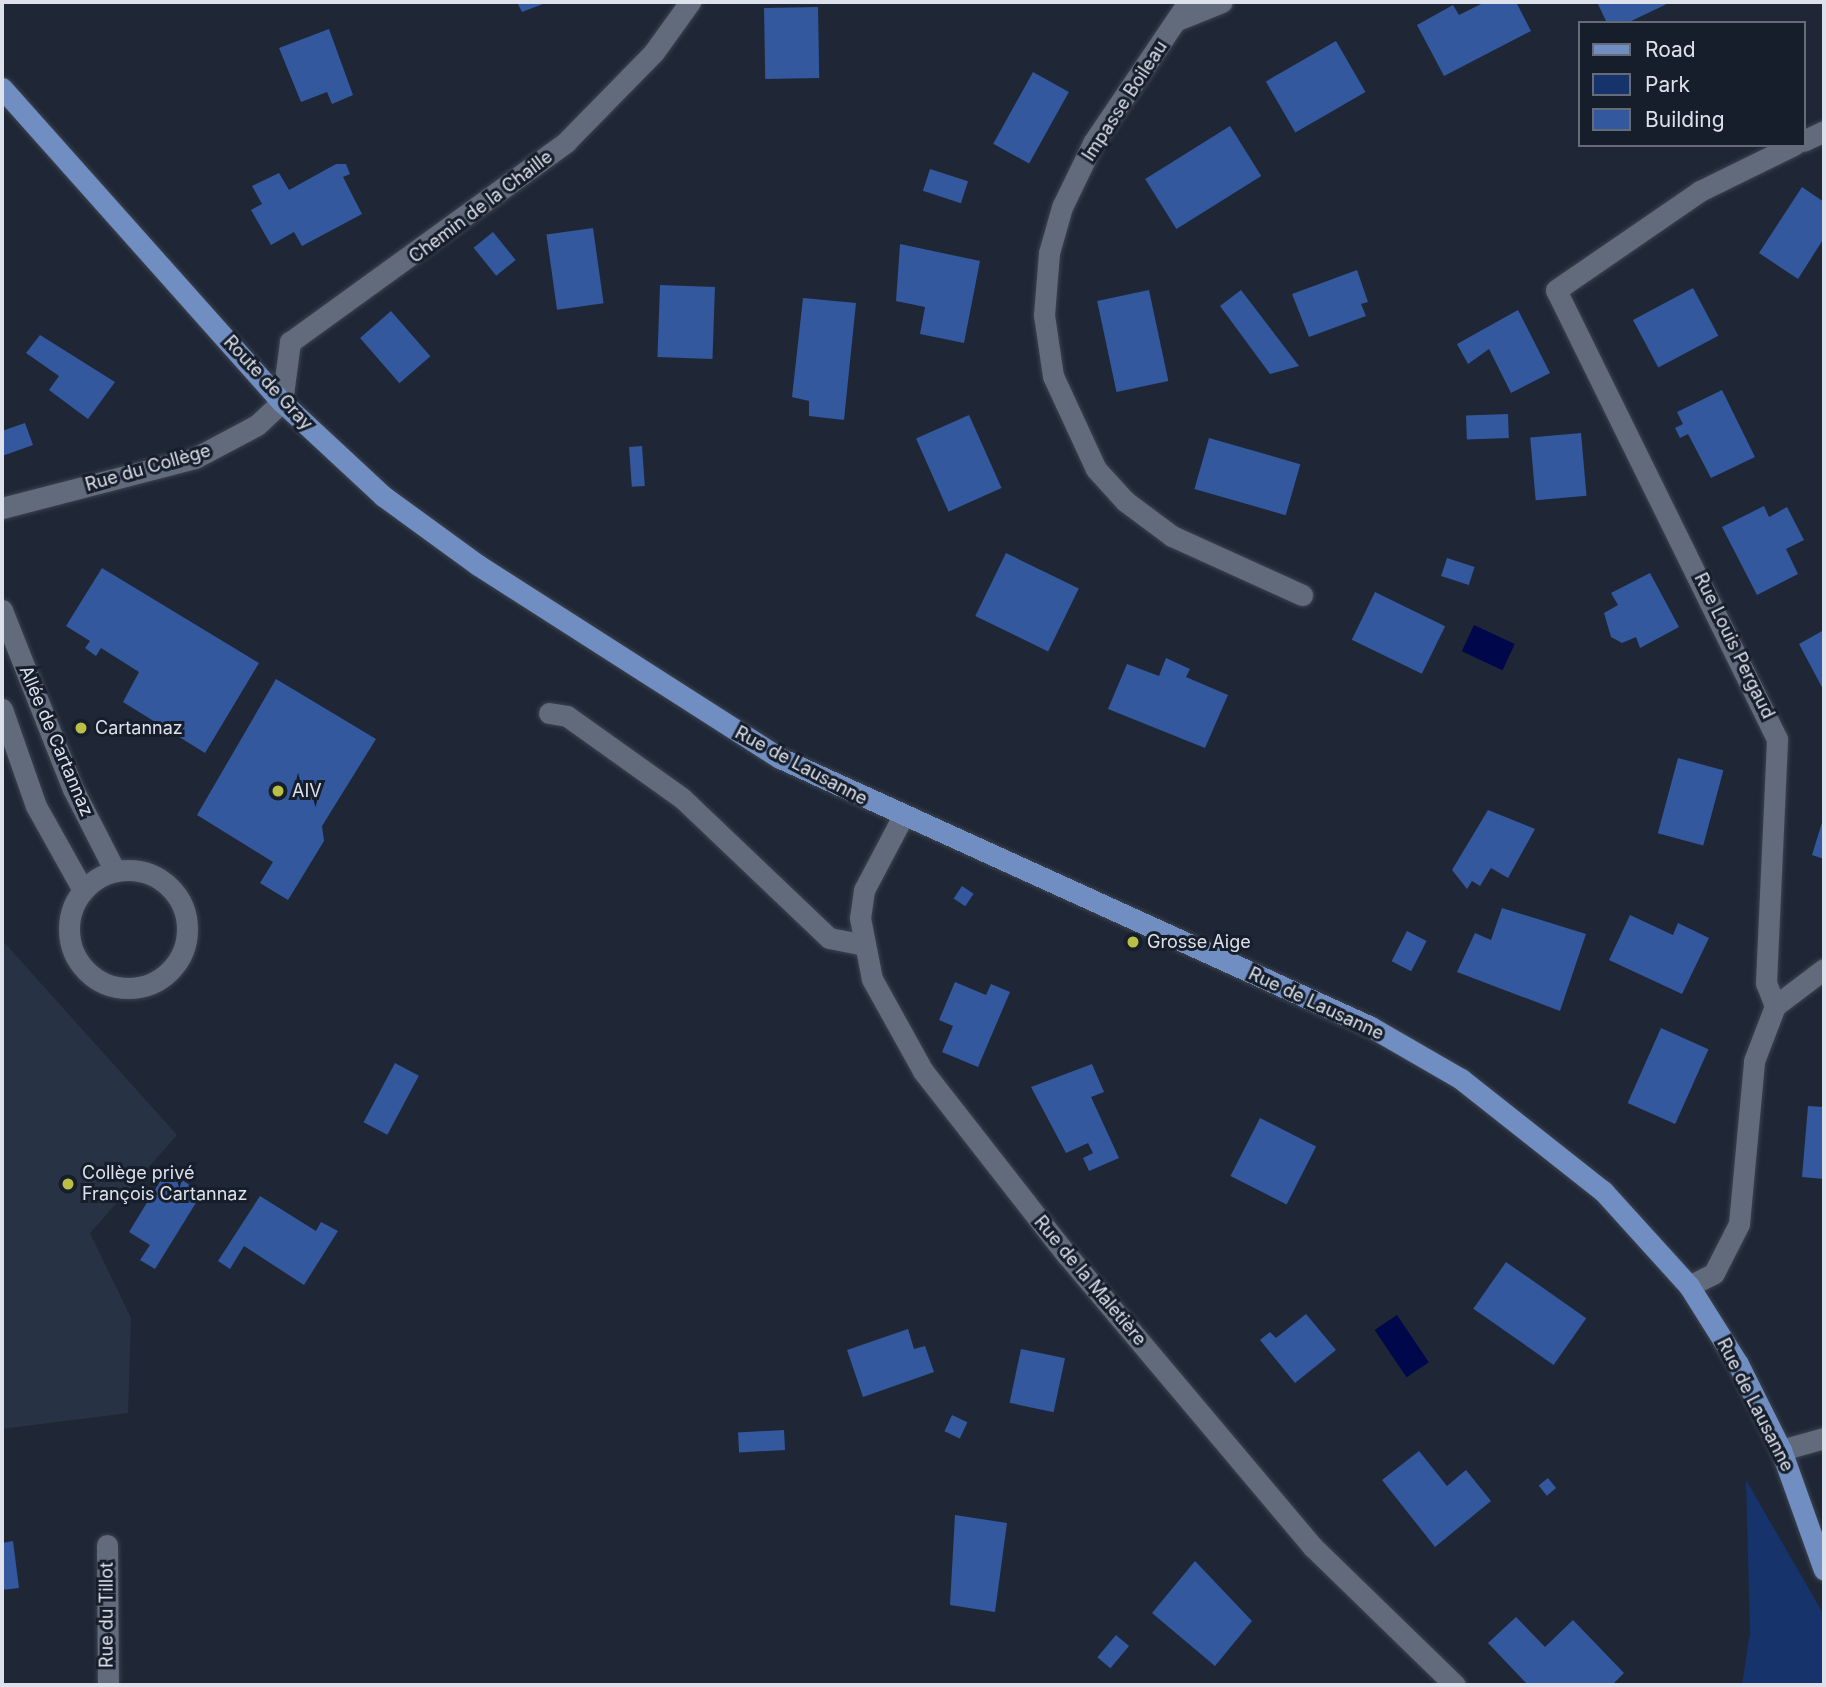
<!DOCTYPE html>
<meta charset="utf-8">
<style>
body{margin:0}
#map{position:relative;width:1826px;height:1687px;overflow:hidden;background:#1f2736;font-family:Inter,sans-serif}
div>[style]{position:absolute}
.built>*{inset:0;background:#273245}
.green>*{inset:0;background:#16336b}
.water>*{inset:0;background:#00074a;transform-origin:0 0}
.building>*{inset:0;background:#33589e;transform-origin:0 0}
.roads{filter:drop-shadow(0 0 2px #3c424e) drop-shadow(0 0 2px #3c424e)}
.minor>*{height:21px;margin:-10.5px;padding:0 10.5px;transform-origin:10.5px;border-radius:10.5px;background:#616b7c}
.minor>.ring{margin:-10.5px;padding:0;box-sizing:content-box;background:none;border:21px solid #616b7c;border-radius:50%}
.major>*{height:21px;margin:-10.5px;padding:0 10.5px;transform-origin:10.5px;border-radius:10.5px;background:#718ec2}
.dots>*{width:19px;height:19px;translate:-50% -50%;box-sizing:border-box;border:4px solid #161e2b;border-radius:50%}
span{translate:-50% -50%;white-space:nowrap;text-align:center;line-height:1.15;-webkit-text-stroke:6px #161e2b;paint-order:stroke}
.street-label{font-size:18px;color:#dce1eb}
.poi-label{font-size:18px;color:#dce1eb}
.left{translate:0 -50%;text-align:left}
.frame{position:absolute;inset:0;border:4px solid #dce1eb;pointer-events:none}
.legend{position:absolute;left:1578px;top:21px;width:228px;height:126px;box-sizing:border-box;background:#161e2b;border:2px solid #656c78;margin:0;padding:9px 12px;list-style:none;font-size:21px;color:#dce1eb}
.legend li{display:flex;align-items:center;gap:14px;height:35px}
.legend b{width:35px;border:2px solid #656c78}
</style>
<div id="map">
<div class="built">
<i style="clip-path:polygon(2px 940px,177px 1135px,90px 1233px,131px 1318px,128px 1413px,2px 1429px)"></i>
</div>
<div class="green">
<i style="clip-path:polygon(1746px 1480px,1824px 1615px,1824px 1685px,1742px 1685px,1750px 1633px)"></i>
</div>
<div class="water">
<i style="left:1474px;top:625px;width:45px;height:29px;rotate:25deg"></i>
<i style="left:1397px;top:1315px;width:57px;height:27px;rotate:56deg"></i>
</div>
<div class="building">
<i style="clip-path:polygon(517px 2px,548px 2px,522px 12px)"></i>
<i style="clip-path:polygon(1485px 2px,1516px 2px,1531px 31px,1444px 76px,1417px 25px,1453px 5px,1459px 15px)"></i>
<i style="clip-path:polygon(1597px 2px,1671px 2px,1627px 23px,1607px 23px)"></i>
<i style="left:818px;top:7px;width:71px;height:54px;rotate:89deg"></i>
<i style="clip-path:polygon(329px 29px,353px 95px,332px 104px,327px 92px,301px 102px,279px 48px)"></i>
<i style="left:1336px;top:41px;width:59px;height:81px;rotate:60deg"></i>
<i style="left:1033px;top:72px;width:41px;height:82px;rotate:29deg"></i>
<i style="left:1230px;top:126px;width:59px;height:100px;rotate:58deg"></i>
<i style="clip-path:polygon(336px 164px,346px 164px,350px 174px,343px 177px,362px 214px,302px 246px,294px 232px,271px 245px,251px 210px,262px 204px,252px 186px,279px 173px,289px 190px)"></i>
<i style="left:930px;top:169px;width:40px;height:23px;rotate:18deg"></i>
<i style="clip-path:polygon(1802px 187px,1824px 202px,1824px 238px,1798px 279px,1759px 253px)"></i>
<i style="left:593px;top:228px;width:76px;height:47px;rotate:82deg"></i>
<i style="left:493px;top:232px;width:36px;height:25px;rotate:51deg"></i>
<i style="clip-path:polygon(900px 244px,980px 261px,964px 343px,920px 334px,925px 307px,896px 301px)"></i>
<i style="clip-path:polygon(1357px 270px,1368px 302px,1361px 304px,1366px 316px,1309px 337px,1292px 294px)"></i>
<i style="left:660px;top:285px;width:55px;height:72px;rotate:2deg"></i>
<i style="left:1693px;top:288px;width:54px;height:68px;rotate:62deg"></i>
<i style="left:1149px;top:290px;width:93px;height:53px;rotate:78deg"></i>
<i style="clip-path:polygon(1241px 290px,1299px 366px,1270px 374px,1220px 306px)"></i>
<i style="clip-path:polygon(803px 298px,856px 303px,844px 420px,809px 416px,809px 401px,792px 397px)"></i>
<i style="clip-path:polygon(1518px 310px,1550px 373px,1511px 393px,1489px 349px,1468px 364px,1457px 344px)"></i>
<i style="left:391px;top:311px;width:60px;height:41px;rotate:49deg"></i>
<i style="clip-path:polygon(40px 335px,115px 382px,88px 419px,49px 390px,59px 376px,26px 353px)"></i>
<i style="clip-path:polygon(1722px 390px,1755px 457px,1711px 478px,1688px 434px,1680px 438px,1675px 428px,1683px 424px,1677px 412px)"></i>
<i style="left:1508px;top:414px;width:24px;height:42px;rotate:88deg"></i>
<i style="left:969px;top:415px;width:80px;height:58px;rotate:66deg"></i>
<i style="clip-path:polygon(25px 423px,33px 445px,2px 456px,2px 431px)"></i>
<i style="left:1581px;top:433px;width:63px;height:51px;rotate:85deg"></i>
<i style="left:1209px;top:438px;width:95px;height:53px;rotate:16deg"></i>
<i style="left:642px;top:446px;width:40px;height:13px;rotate:86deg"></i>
<i style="clip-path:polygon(1764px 506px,1769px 517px,1787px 507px,1804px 540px,1786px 549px,1798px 574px,1757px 595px,1722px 527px)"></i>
<i style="left:1006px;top:553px;width:81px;height:70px;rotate:26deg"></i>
<i style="left:1447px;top:558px;width:29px;height:19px;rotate:18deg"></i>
<i style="clip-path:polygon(102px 568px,259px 663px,205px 753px,123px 702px,139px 672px,101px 648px,96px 656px,85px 648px,90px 641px,66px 626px)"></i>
<i style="clip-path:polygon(1650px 573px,1679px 627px,1640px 648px,1636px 637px,1622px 643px,1611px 637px,1604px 613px,1618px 605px,1611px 593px)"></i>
<i style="left:1375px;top:592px;width:78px;height:53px;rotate:26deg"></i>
<i style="clip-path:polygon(1824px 630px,1824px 691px,1799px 644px)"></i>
<i style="clip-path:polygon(1166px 658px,1190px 669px,1186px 677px,1228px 695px,1205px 748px,1108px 709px,1127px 664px,1159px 676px)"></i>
<i style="clip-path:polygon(276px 679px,376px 739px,322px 826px,324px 841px,288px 900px,260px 883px,273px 862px,197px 815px)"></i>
<i style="left:1678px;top:758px;width:47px;height:78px;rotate:15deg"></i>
<i style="clip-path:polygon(1488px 810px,1535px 829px,1508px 878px,1491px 868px,1480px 886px,1472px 881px,1467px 889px,1452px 870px)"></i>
<i style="clip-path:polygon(1824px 816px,1824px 859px,1812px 855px)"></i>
<i style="left:962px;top:886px;width:14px;height:15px;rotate:34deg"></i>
<i style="clip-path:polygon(1502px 908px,1586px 934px,1560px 1011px,1457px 972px,1475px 933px,1491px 940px)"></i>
<i style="clip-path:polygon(1630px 915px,1673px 935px,1678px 923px,1709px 938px,1682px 994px,1609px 960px)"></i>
<i style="left:1407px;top:931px;width:22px;height:34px;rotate:27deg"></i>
<i style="clip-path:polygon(955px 982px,986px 995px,991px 984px,1010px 992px,978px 1067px,942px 1052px,953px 1026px,939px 1020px)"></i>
<i style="left:1661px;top:1028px;width:52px;height:82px;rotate:24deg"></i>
<i style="left:395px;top:1063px;width:27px;height:67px;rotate:28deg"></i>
<i style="clip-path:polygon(1092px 1064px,1104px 1092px,1091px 1097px,1119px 1158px,1089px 1171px,1083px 1158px,1093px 1153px,1088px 1143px,1066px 1153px,1031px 1087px)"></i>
<i style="clip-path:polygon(1808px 1106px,1824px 1107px,1824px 1179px,1802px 1177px)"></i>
<i style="left:1260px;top:1118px;width:63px;height:65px;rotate:27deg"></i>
<i style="clip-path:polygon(167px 1170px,202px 1193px,155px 1269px,140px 1260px,150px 1245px,129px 1232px)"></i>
<i style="clip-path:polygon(260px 1196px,316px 1231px,321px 1222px,338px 1231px,304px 1285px,244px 1246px,230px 1269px,218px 1261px)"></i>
<i style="left:1506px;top:1262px;width:98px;height:57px;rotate:35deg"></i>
<i style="clip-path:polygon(1306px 1314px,1336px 1350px,1295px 1383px,1260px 1340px,1270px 1332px,1276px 1338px)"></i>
<i style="clip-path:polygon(908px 1329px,914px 1349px,925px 1346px,934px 1372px,863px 1397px,847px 1350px)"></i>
<i style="left:1021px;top:1349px;width:45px;height:55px;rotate:12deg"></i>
<i style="left:952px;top:1415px;width:17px;height:18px;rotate:25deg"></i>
<i style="left:784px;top:1430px;width:20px;height:46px;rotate:87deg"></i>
<i style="clip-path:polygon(1419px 1451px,1447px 1486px,1466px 1470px,1491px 1501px,1435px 1547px,1382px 1480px)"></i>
<i style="left:1548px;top:1478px;width:13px;height:12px;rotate:51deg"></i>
<i style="clip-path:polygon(955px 1515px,1007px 1523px,995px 1612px,950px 1605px)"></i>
<i style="clip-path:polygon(13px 1541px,19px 1588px,2px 1590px,2px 1543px)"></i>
<i style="clip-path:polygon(1195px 1561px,1252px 1621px,1215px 1666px,1152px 1613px)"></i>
<i style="clip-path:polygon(1516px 1617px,1545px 1647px,1573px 1620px,1624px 1673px,1612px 1685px,1528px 1685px,1488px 1643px)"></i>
<i style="left:1116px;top:1635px;width:17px;height:29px;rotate:40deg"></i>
</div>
<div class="roads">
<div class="minor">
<i style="left:1188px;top:2px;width:170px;rotate:124deg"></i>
<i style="left:1093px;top:143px;width:71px;rotate:115.8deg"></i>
<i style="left:1062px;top:207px;width:48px;rotate:105.8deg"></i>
<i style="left:1049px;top:253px;width:62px;rotate:94.6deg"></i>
<i style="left:1044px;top:315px;width:62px;rotate:81.6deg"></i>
<i style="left:1053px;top:376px;width:102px;rotate:65.2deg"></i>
<i style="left:1096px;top:469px;width:43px;rotate:47.8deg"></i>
<i style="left:1125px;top:501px;width:59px;rotate:36.7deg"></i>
<i style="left:1172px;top:536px;width:143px;rotate:24.4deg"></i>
<i style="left:1177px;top:20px;width:48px;rotate:-21.8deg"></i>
<i style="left:1803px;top:141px;width:23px;rotate:-25deg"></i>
<i style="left:2px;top:508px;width:199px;rotate:-14.5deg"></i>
<i style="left:195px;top:458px;width:70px;rotate:-28deg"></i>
<i style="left:257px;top:425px;width:34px;rotate:-43deg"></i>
<i style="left:282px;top:402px;width:61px;rotate:-82.4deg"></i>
<i style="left:290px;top:342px;width:341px;rotate:-35.9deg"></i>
<i style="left:566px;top:142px;width:126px;rotate:-45.6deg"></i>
<i style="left:654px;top:52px;width:62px;rotate:-54.2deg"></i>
<i style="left:2px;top:610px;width:193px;rotate:68.4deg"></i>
<i style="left:73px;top:789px;width:92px;rotate:62.9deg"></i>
<i style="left:2px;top:709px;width:103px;rotate:70.7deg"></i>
<i style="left:36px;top:806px;width:96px;rotate:60.8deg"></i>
<i style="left:549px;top:713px;width:18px;rotate:9deg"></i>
<i style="left:567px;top:716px;width:141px;rotate:35.5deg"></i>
<i style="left:682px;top:798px;width:203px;rotate:43.6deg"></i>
<i style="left:829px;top:938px;width:36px;rotate:11deg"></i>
<i style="left:902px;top:818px;width:81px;rotate:117.8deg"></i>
<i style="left:864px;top:890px;width:28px;rotate:98deg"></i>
<i style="left:860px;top:918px;width:62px;rotate:78.9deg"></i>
<i style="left:872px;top:979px;width:105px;rotate:61deg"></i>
<i style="left:923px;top:1071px;width:234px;rotate:52deg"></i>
<i style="left:1067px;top:1255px;width:382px;rotate:49.9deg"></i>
<i style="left:1313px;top:1547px;width:198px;rotate:44.2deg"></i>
<i class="ring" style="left:69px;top:870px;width:97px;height:97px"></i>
<i style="left:1775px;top:1006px;width:61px;rotate:-37.1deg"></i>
<i style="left:1689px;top:1286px;width:28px;rotate:-27deg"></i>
<i style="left:1714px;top:1273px;width:55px;rotate:-63deg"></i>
<i style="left:1739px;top:1224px;width:164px;rotate:-84.7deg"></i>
<i style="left:1754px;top:1061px;width:59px;rotate:-69.1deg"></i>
<i style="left:1775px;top:1006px;width:25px;rotate:-111deg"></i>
<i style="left:1766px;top:983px;width:244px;rotate:-87.4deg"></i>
<i style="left:1777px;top:739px;width:500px;rotate:-116.21deg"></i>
<i style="left:1556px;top:290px;width:175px;rotate:-34.5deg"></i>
<i style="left:1700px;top:191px;width:105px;rotate:-26.1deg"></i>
<i style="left:1781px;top:1450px;width:45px;rotate:-15.6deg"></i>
<i style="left:107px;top:1545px;width:140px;rotate:89.6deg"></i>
</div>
<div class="major">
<i style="left:2px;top:88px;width:421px;rotate:48.3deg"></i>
<i style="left:282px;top:402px;width:138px;rotate:42.9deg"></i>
<i style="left:383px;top:496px;width:117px;rotate:36deg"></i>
<i style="left:478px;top:565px;width:358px;rotate:32.6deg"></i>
<i style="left:780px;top:758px;width:649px;rotate:24.47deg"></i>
<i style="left:1371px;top:1027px;width:104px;rotate:30deg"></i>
<i style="left:1461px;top:1079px;width:181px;rotate:38.3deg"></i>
<i style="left:1603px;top:1191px;width:128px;rotate:47.8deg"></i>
<i style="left:1689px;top:1286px;width:92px;rotate:57.9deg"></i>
<i style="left:1738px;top:1364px;width:96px;rotate:63.4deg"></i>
<i style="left:1781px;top:1450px;width:127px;rotate:70.3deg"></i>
</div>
</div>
<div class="dots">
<i style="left:81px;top:728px;background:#bac045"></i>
<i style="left:278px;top:791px;background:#bac045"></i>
<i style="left:1133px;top:942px;background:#bac045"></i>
<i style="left:68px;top:1184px;background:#bac045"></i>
</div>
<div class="street-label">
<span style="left:1125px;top:101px;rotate:-57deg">Impasse Boileau</span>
<span style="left:481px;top:207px;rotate:-37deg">Chemin de la Chaille</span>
<span style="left:268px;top:383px;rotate:47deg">Route de Gray</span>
<span style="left:148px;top:468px;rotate:-16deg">Rue du Collège</span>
<span style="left:1734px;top:646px;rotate:64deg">Rue Louis Pergaud</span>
<span style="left:56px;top:741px;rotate:67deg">Allée de Cartannaz</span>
<span style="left:801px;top:766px;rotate:28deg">Rue de Lausanne</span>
<span style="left:1316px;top:1004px;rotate:25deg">Rue de Lausanne</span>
<span style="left:1090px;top:1281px;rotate:50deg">Rue de la Maletière</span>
<span style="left:1755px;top:1405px;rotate:63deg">Rue de Lausanne</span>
<span style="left:107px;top:1615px;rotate:-90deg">Rue du Tillot</span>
</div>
<div class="poi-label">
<span class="left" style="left:95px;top:728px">Cartannaz</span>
<span class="left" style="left:292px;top:791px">AIV</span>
<span class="left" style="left:1147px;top:942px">Grosse Aige</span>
<span class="left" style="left:82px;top:1184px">Collège privé<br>François Cartannaz</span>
</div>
<div class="frame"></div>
<ul class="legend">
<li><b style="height:9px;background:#718ec2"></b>Road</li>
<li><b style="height:19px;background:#16336b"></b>Park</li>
<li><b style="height:19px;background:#33589e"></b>Building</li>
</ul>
</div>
